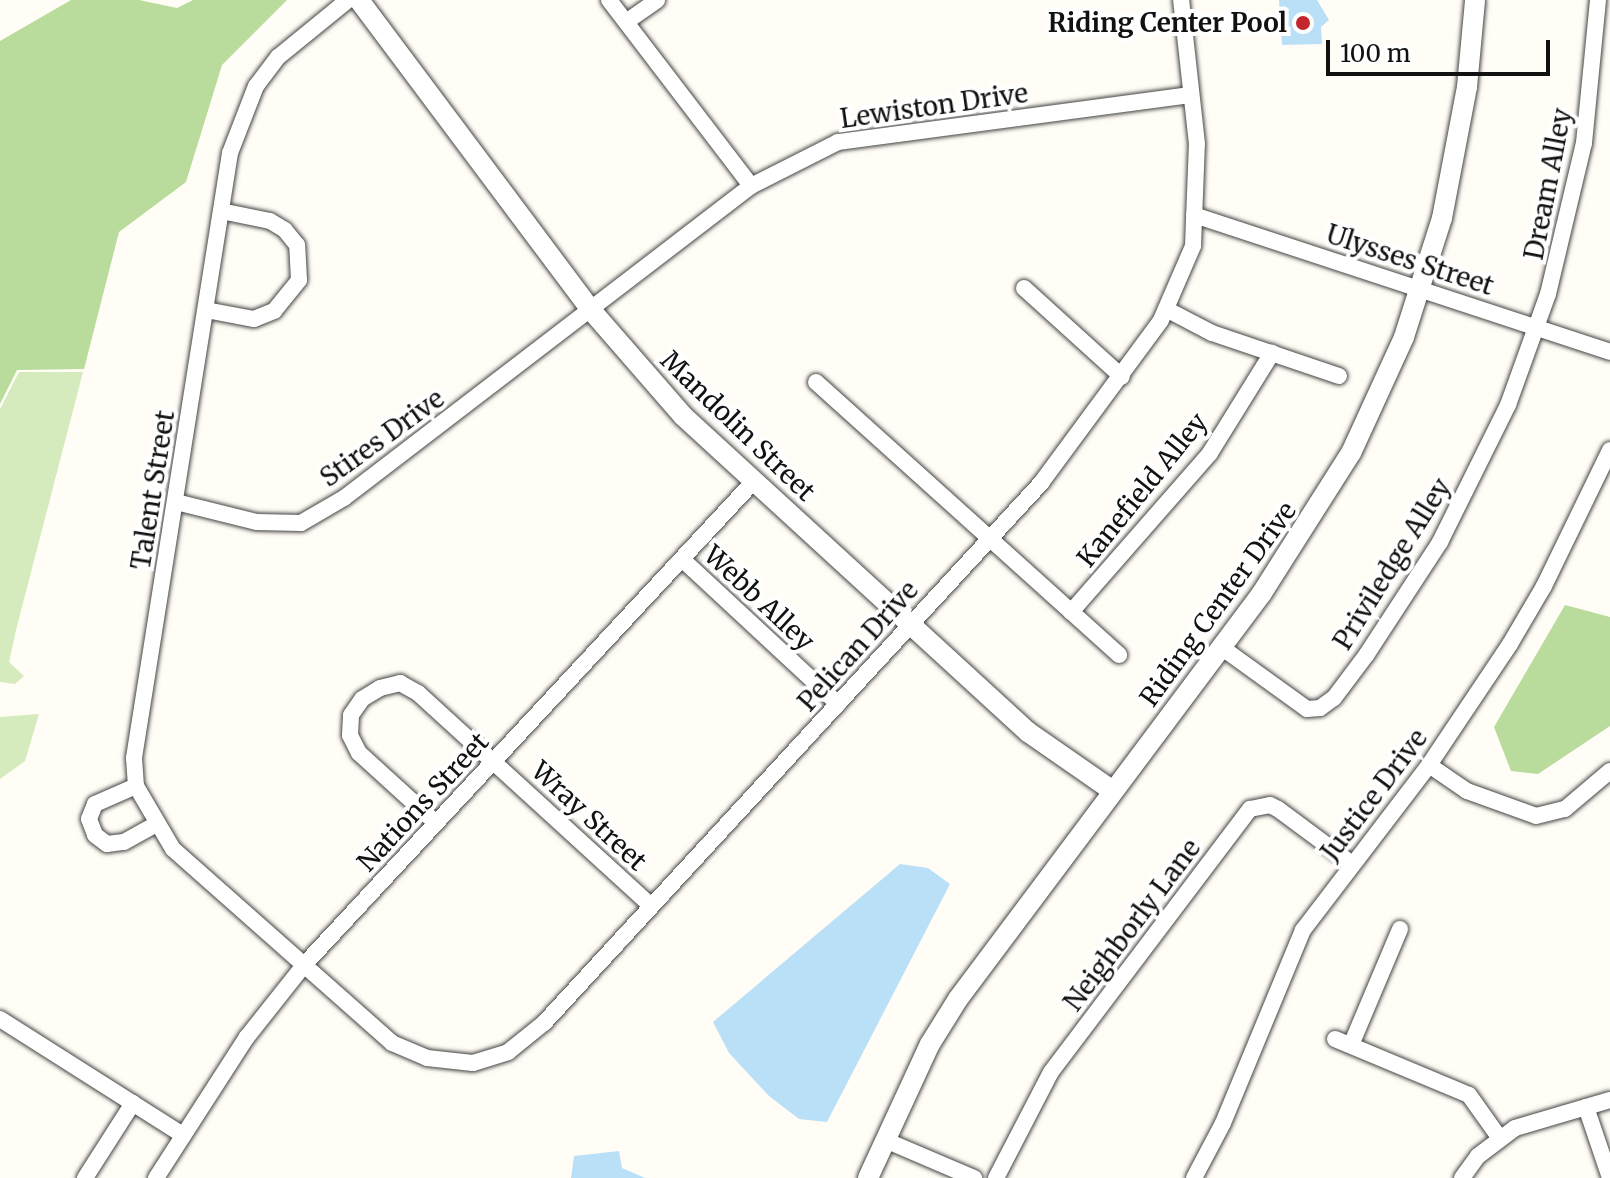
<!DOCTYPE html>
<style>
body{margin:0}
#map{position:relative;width:1610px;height:1178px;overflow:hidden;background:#fffdf5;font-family:Merriweather,serif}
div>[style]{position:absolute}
.green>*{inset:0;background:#d5ebbd}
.forest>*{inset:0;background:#b9dc9c}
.water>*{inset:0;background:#b9e0f7}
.roads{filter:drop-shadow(0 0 2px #444) drop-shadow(0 0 2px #444)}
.minor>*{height:16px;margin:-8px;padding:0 8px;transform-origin:8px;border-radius:8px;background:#fff}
.tertiary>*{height:20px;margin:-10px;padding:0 10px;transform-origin:10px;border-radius:10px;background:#fff}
.dots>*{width:22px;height:22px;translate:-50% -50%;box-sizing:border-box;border:4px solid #fff;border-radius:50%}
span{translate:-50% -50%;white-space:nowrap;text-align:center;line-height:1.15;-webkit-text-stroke:8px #fff;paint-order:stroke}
.poi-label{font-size:26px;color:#111;font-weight:700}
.right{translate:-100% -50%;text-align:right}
.street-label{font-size:26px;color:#111}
.scale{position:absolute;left:1326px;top:40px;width:224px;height:36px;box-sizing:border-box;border:4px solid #111;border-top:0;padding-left:10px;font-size:24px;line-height:28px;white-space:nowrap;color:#111;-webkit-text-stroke:6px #fff;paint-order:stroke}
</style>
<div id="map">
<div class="green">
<i style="clip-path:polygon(19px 372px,83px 372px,16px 630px,9px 662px,24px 676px,15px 684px,0 682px,0 409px)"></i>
<i style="clip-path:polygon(39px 714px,25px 761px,0 779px,0 717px)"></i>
</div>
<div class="forest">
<i style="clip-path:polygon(71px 0,139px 0,177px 8px,193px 0,287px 0,222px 65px,186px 182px,119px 232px,84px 369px,17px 370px,0 404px,0 41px)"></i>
<i style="clip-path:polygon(1565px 605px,1610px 617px,1610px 726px,1538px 774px,1511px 771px,1494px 727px)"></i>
</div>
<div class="water">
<i style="clip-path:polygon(1279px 0,1317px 0,1329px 20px,1321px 27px,1322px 44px,1282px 45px)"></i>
<i style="clip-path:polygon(900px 864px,928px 868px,950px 884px,827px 1122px,799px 1119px,769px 1096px,729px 1053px,713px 1022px)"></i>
<i style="clip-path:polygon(619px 1151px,622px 1168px,645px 1178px,571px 1178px,574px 1156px)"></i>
</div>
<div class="roads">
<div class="minor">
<i style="left:348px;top:0;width:90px;rotate:140.8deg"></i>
<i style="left:278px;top:57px;width:36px;rotate:127deg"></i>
<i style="left:256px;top:86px;width:72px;rotate:111.2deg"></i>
<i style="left:230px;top:153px;width:613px;rotate:99.02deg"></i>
<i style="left:134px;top:758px;width:28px;rotate:86deg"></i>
<i style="left:136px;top:786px;width:73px;rotate:59.6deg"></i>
<i style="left:173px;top:849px;width:293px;rotate:41.5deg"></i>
<i style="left:392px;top:1043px;width:38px;rotate:23deg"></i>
<i style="left:427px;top:1058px;width:46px;rotate:6.2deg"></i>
<i style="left:473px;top:1063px;width:37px;rotate:-17deg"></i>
<i style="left:508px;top:1052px;width:46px;rotate:-38.9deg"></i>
<i style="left:544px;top:1023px;width:734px;rotate:-47.37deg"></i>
<i style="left:1041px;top:483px;width:202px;rotate:-53.6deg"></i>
<i style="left:1161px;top:320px;width:81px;rotate:-66.6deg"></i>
<i style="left:1193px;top:246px;width:102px;rotate:-87.8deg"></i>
<i style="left:1197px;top:144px;width:145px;rotate:-96.3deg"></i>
<i style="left:609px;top:0;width:234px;rotate:52.6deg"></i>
<i style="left:626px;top:22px;width:38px;rotate:-35deg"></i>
<i style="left:1194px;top:215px;width:438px;rotate:18.2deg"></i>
<i style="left:1024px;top:288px;width:132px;rotate:42.2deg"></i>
<i style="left:1166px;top:309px;width:52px;rotate:27.6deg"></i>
<i style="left:1212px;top:333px;width:134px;rotate:18.7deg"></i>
<i style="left:206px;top:310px;width:49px;rotate:10.6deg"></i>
<i style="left:254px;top:319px;width:22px;rotate:-22deg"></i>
<i style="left:274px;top:311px;width:40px;rotate:-51deg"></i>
<i style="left:299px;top:280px;width:35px;rotate:-93deg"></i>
<i style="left:297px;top:245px;width:19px;rotate:-129deg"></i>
<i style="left:285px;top:230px;width:17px;rotate:-149deg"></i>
<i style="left:270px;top:221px;width:50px;rotate:-168.5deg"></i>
<i style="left:816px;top:382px;width:408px;rotate:42deg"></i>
<i style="left:176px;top:502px;width:83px;rotate:13.9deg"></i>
<i style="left:257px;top:522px;width:44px;rotate:1.3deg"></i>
<i style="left:301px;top:523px;width:50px;rotate:-30.2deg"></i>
<i style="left:344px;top:498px;width:513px;rotate:-37.47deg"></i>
<i style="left:751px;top:186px;width:97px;rotate:-26.8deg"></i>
<i style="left:838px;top:142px;width:355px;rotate:-7.6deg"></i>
<i style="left:682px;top:559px;width:213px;rotate:42.9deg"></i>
<i style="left:1071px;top:612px;width:211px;rotate:-48.8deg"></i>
<i style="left:1210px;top:453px;width:118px;rotate:-58.2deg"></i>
<i style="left:1221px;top:647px;width:106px;rotate:35.8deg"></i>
<i style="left:1307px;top:709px;width:13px;rotate:-4deg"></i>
<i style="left:1320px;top:708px;width:17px;rotate:-36deg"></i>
<i style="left:1334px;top:698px;width:55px;rotate:-53.1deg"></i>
<i style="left:1367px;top:654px;width:134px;rotate:-56.9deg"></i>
<i style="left:1440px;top:542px;width:153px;rotate:-63.6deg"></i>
<i style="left:1508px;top:405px;width:118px;rotate:-70.2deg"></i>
<i style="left:1548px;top:294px;width:155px;rotate:-76.6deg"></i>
<i style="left:1584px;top:143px;width:144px;rotate:-84.4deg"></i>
<i style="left:1429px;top:765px;width:46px;rotate:34.4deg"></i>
<i style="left:1467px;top:791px;width:73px;rotate:19.9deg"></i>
<i style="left:1536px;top:816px;width:30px;rotate:-14deg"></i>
<i style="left:1565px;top:809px;width:59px;rotate:-40.2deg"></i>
<i style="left:136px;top:786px;width:45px;rotate:156.3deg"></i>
<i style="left:95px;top:804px;width:16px;rotate:112deg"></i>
<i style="left:89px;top:819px;width:17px;rotate:69deg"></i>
<i style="left:95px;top:835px;width:15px;rotate:37deg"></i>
<i style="left:107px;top:844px;width:17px;rotate:-7deg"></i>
<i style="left:124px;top:842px;width:35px;rotate:-29deg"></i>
<i style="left:436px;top:823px;width:104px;rotate:-137.7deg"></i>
<i style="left:359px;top:753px;width:20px;rotate:-117deg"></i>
<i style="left:350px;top:735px;width:20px;rotate:-87deg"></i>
<i style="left:351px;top:715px;width:19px;rotate:-55deg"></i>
<i style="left:362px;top:699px;width:21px;rotate:-31deg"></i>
<i style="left:380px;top:688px;width:21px;rotate:-14deg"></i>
<i style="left:400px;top:683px;width:21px;rotate:29deg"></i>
<i style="left:418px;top:693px;width:316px;rotate:42.4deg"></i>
<i style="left:0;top:1019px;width:217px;rotate:32.4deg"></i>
<i style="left:1335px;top:1039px;width:145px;rotate:22.7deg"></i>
<i style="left:1469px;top:1095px;width:52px;rotate:54.5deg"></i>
<i style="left:1351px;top:1045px;width:126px;rotate:-67.1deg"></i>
<i style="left:1586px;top:1107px;width:75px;rotate:71.3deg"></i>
<i style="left:885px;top:1140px;width:97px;rotate:23.1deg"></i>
<i style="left:85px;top:1178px;width:89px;rotate:-57.4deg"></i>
<i style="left:156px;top:1178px;width:168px;rotate:-57.2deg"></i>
<i style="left:247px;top:1037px;width:92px;rotate:-51.6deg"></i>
<i style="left:304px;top:965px;width:661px;rotate:-47.08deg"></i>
<i style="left:996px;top:1178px;width:119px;rotate:-62.6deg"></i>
<i style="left:1051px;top:1072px;width:330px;rotate:-52.9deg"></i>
<i style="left:1250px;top:809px;width:20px;rotate:-11deg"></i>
<i style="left:1270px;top:805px;width:9px;rotate:27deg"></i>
<i style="left:1278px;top:809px;width:92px;rotate:36.6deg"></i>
<i style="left:1194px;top:1178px;width:62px;rotate:-62.2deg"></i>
<i style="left:1223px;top:1123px;width:209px;rotate:-67.5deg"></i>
<i style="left:1303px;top:930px;width:208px;rotate:-52.6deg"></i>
<i style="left:1429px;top:765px;width:146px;rotate:-56.2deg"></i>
<i style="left:1510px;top:644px;width:67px;rotate:-59.6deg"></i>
<i style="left:1544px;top:586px;width:151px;rotate:-64.1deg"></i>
<i style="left:1462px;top:1178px;width:27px;rotate:-54deg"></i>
<i style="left:1478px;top:1156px;width:46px;rotate:-37.1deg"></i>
<i style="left:1515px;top:1128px;width:99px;rotate:-16.4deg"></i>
</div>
<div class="tertiary">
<i style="left:359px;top:0;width:387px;rotate:53.2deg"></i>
<i style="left:591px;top:310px;width:140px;rotate:49deg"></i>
<i style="left:683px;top:416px;width:468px;rotate:42.5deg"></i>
<i style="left:1028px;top:732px;width:103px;rotate:34.8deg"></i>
<i style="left:868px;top:1178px;width:148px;rotate:-65.2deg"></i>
<i style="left:930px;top:1044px;width:53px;rotate:-58.1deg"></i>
<i style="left:958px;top:999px;width:507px;rotate:-53.18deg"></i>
<i style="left:1262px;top:593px;width:166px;rotate:-57.6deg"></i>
<i style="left:1351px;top:453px;width:128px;rotate:-65.4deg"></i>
<i style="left:1404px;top:337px;width:125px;rotate:-72.3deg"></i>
<i style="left:1442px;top:218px;width:133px;rotate:-79.2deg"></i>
<i style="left:1467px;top:87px;width:87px;rotate:-84.7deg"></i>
</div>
</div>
<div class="dots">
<i style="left:1303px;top:23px;background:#c4262e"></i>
</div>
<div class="poi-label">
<span class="right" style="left:1287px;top:23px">Riding Center Pool</span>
</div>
<div class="street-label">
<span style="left:934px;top:106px;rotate:-8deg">Lewiston Drive</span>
<span style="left:1548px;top:184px;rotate:-79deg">Dream Alley</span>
<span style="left:1410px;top:260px;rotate:18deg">Ulysses Street</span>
<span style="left:738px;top:426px;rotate:44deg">Mandolin Street</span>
<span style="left:382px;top:438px;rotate:-36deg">Stires Drive</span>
<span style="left:153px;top:490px;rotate:-81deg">Talent Street</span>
<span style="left:1142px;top:490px;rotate:-51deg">Kanefield Alley</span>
<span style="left:1392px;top:564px;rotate:-58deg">Priviledge Alley</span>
<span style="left:759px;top:598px;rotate:43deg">Webb Alley</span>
<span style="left:1218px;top:604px;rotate:-54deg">Riding Center Drive</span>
<span style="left:858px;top:646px;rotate:-48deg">Pelican Drive</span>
<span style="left:1374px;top:795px;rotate:-53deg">Justice Drive</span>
<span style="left:423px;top:802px;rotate:-47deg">Nations Street</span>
<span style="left:589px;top:816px;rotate:43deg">Wray Street</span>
<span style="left:1132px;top:925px;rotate:-53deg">Neighborly Lane</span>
</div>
<div class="scale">100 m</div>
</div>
